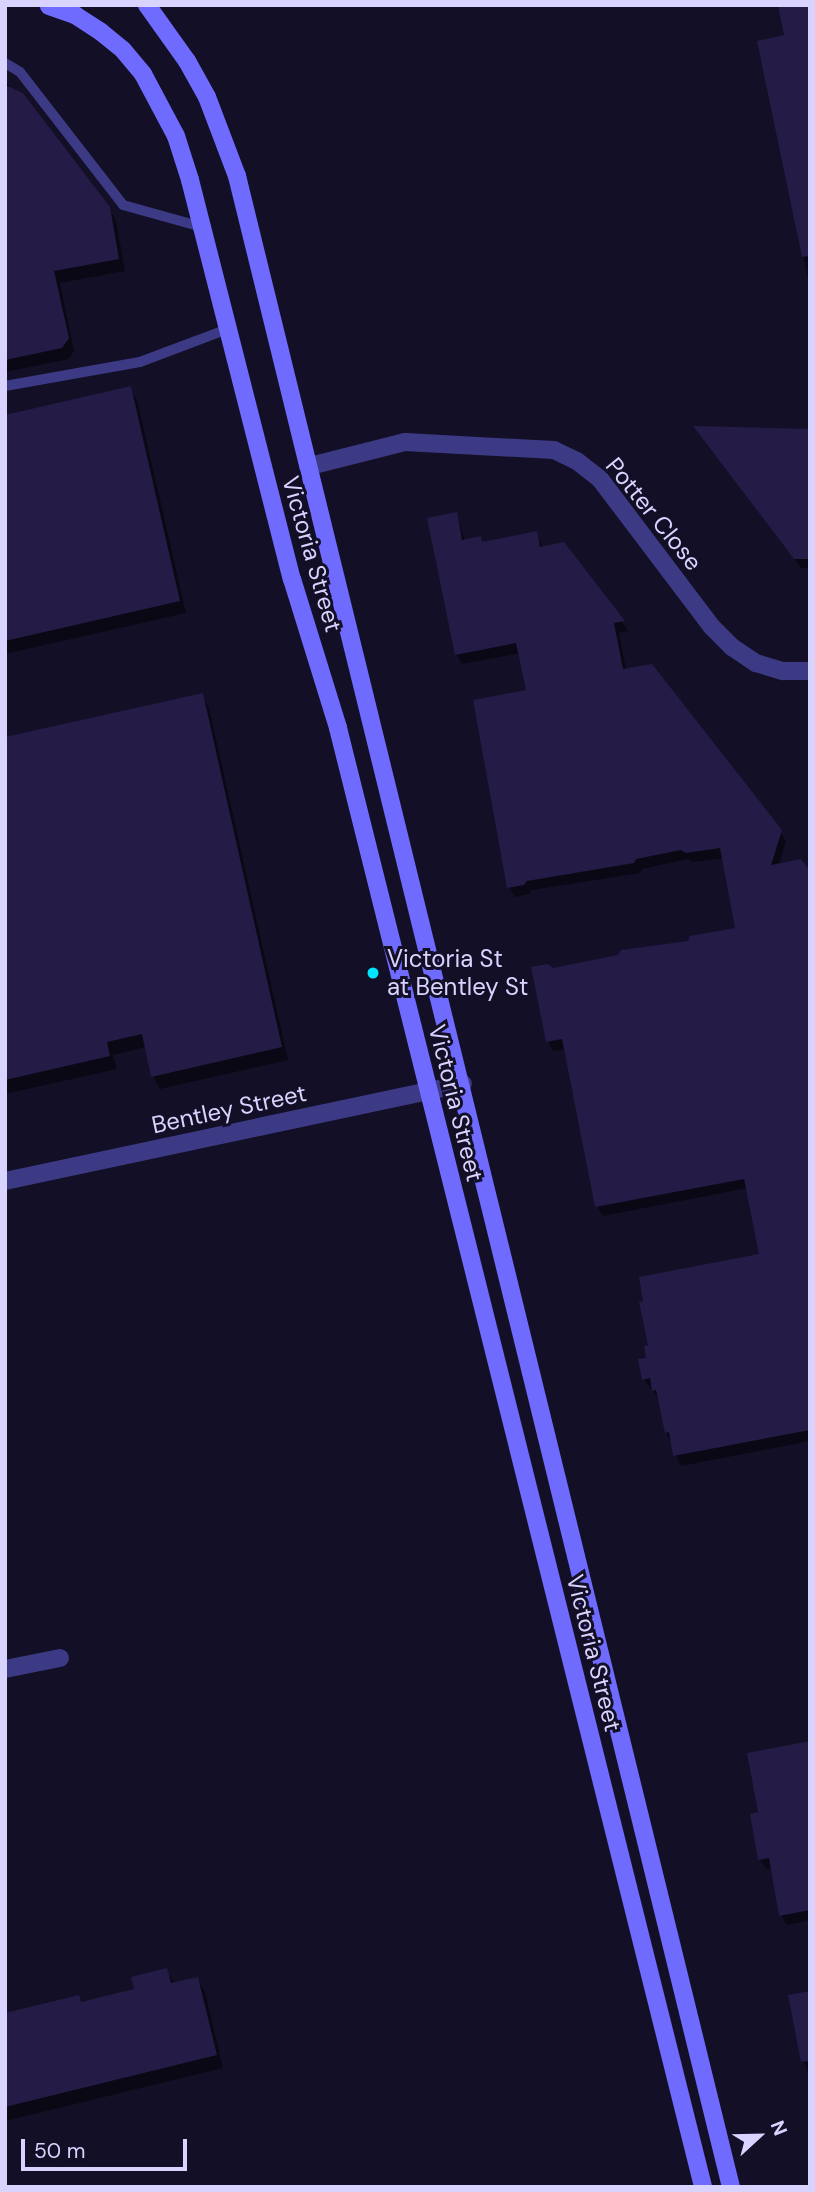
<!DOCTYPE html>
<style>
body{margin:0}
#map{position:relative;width:815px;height:2192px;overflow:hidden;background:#130f26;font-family:"DM Sans",sans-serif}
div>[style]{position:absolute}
.shadow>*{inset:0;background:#0007}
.building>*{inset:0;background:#241b47}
.lane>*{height:10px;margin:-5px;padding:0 5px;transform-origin:5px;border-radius:5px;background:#3d3a85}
.street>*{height:18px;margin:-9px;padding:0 9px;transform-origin:9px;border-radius:9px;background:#3d3a85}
.secondary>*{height:18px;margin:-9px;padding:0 9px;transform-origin:9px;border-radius:9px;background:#6f6bff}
.dots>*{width:19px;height:19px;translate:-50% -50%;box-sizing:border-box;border:4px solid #130f26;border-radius:50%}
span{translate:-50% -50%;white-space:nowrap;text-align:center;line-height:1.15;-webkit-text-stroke:6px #130f26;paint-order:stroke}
.street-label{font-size:24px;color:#d9d4ff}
.poi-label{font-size:24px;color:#d9d4ff}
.left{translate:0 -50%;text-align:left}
.frame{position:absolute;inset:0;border:7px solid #d9d4ff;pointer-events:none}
.north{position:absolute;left:724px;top:2101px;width:70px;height:70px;-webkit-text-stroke:5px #130f26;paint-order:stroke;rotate:68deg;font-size:19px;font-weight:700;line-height:28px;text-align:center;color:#d9d4ff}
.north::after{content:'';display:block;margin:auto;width:24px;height:32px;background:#d9d4ff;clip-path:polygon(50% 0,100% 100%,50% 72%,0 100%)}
.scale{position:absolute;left:21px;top:2139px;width:166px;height:32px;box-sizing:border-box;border:4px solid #d9d4ff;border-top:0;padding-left:9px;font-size:21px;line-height:24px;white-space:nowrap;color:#d9d4ff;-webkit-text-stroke:5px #130f26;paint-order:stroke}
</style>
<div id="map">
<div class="shadow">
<i style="clip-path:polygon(810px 5px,810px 288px,759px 42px,786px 36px)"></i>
<i style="clip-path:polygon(5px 81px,109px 208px,116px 221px,125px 271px,60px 283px,74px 351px,69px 359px,5px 372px)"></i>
<i style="clip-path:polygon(130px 388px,137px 400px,186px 613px,5px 654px,5px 416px)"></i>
<i style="clip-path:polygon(810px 431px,810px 568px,801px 568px,701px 436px)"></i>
<i style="clip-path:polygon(456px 514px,465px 541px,480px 538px,483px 544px,536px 533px,543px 548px,564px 544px,628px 631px,619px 633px,626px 670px,780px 831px,786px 841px,779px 865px,810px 874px,810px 1441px,681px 1466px,666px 1432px,660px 1401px,644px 1379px,648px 1359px,761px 1255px,748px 1188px,603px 1216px,597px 1206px,565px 1049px,553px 1051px,548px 1041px,552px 970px,689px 943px,737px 929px,724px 858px,693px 862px,688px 859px,642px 869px,640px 873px,532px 890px,529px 894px,515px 897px,509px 887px,528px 692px,520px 653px,462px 664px,456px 654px)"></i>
<i style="clip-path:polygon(202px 695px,209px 708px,288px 1060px,160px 1089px,153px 1076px,146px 1047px,113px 1055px,117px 1069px,5px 1094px,5px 739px)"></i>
<i style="clip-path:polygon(810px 1743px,810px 1920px,787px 1925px,781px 1915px,772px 1868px,766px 1869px,760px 1859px,760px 1813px)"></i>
<i style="clip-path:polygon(166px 1970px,174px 1983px,197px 1979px,205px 1992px,223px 2068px,5px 2121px,5px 2015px,82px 2004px,136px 1991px)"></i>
<i style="clip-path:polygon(810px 1993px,810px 2076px,802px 2058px)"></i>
</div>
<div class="building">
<i style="clip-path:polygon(778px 5px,810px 5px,810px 256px,802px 257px,757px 41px,784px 35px)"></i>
<i style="clip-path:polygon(5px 85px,23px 93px,110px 207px,119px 259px,54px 271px,69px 338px,62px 348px,5px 360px)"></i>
<i style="clip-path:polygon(131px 386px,180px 601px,5px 641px,5px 415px)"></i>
<i style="clip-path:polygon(693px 426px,810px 429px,810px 559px,794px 559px)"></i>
<i style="clip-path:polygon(457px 512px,462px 540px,481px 536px,482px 542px,537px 531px,540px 547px,564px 542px,625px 621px,614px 623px,623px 669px,652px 664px,782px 830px,771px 865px,801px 859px,810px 871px,810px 1430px,673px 1456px,669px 1432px,665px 1433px,656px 1390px,652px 1391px,650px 1378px,642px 1380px,638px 1359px,646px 1358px,644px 1346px,648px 1345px,639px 1302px,643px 1301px,639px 1277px,759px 1254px,744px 1179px,595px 1207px,562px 1039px,546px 1042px,531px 967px,548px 964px,553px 968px,618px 955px,621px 950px,688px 941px,690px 936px,735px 928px,720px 848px,686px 853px,681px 850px,636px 859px,634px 863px,527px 881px,524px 885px,507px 888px,473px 700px,526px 690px,516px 643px,455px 655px,427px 518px)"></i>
<i style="clip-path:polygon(203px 693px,282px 1047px,151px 1077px,142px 1034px,107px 1042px,110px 1056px,5px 1080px,5px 737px)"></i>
<i style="clip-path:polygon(810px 1741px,810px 1910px,779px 1916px,769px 1858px,758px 1860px,750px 1814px,758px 1812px,747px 1753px)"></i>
<i style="clip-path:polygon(167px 1968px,171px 1983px,198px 1977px,217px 2055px,5px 2107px,5px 2013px,79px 1995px,81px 2002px,134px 1989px,131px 1977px)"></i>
<i style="clip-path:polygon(810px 1991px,810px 2061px,801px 2062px,788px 1995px)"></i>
</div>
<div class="lane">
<i style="left:5px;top:63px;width:17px;rotate:31deg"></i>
<i style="left:20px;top:72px;width:168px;rotate:52.2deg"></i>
<i style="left:123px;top:205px;width:82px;rotate:15.6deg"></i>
<i style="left:5px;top:386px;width:137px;rotate:-10.1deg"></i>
<i style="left:140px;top:362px;width:94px;rotate:-20.6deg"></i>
</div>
<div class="street">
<i style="left:310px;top:466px;width:98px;rotate:-14.2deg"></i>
<i style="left:405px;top:442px;width:149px;rotate:3.1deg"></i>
<i style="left:554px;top:450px;width:25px;rotate:26deg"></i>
<i style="left:577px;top:461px;width:29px;rotate:38deg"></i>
<i style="left:600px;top:479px;width:186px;rotate:52.9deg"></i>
<i style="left:712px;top:627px;width:28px;rotate:45deg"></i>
<i style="left:732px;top:647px;width:29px;rotate:34deg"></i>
<i style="left:756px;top:663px;width:28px;rotate:17deg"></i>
<i style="left:783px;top:671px;width:27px"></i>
<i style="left:5px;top:1181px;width:468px;rotate:-12deg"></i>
<i style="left:5px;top:1669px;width:56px;rotate:-11.3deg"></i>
</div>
<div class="secondary">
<i style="left:147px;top:5px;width:69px;rotate:54.5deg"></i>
<i style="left:187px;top:61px;width:41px;rotate:60.9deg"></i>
<i style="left:207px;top:97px;width:85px;rotate:69.2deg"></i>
<i style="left:237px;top:176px;width:2071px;rotate:76.2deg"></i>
<i style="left:49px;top:6px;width:28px;rotate:19deg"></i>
<i style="left:75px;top:15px;width:31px;rotate:33deg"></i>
<i style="left:101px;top:32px;width:28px;rotate:39deg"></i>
<i style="left:123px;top:50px;width:31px;rotate:50deg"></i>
<i style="left:143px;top:74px;width:70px;rotate:62deg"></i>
<i style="left:176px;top:136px;width:46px;rotate:72.3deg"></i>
<i style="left:190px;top:180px;width:412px;rotate:75.7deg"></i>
<i style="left:292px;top:579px;width:156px;rotate:72.8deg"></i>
<i style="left:338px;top:728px;width:1504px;rotate:75.95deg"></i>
</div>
<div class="dots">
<i style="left:373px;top:973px;background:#00e5ff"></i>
</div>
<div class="street-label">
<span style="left:654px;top:514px;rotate:51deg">Potter Close</span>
<span style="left:312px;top:554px;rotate:74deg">Victoria Street</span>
<span style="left:456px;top:1103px;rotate:76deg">Victoria Street</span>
<span style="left:229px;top:1109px;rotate:-12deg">Bentley Street</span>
<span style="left:594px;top:1653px;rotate:76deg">Victoria Street</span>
</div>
<div class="poi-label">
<span class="left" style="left:387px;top:973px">Victoria St<br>at Bentley St</span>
</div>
<div class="frame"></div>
<div class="north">N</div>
<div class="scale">50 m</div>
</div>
